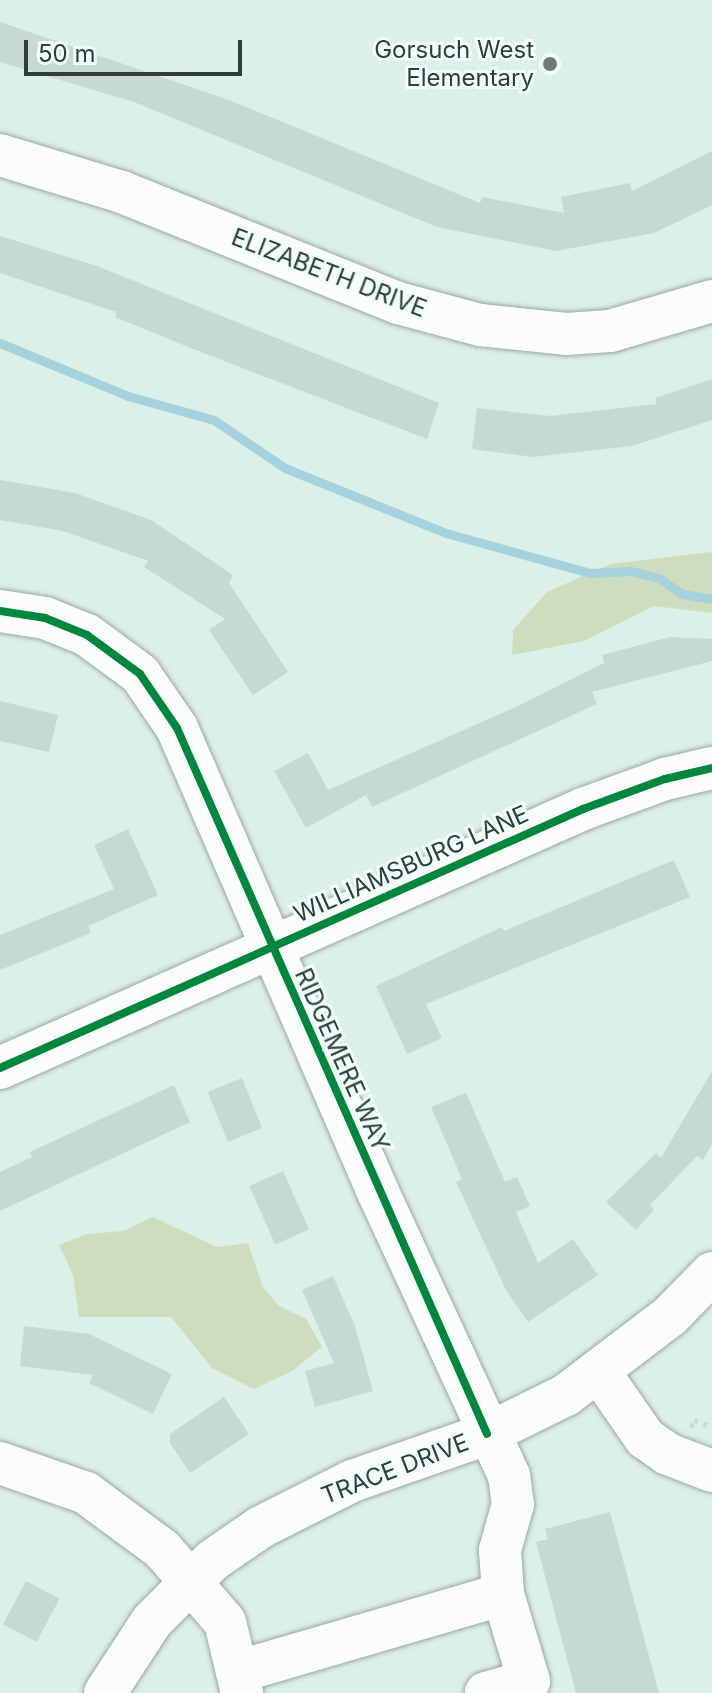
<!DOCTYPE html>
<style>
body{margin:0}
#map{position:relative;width:712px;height:1693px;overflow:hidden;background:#dbf0e7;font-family:Inter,sans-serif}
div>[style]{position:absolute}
.green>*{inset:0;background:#cfddbf}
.stream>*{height:9px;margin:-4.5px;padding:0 4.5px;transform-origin:4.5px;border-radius:4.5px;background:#a5d2dc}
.building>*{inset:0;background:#c7d9d4;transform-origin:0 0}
.path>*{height:5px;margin-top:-2.5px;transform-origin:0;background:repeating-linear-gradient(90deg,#d0d6d3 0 4px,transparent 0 10px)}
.roads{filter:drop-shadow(0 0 2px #99a8a2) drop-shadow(0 0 2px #99a8a2)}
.minor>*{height:42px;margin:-21px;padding:0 21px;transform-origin:21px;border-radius:21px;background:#fafdfb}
.cycleway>*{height:8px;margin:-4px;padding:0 4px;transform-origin:4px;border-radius:4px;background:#00873e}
.dots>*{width:22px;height:22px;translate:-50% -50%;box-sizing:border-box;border:4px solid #f1fff9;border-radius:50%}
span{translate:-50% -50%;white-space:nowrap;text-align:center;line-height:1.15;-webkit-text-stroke:6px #f1fff9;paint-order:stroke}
.poi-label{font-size:24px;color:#303e38}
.right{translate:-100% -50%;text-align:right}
.street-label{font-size:24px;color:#303e38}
.scale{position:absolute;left:24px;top:40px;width:218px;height:36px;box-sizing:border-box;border:4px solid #303e38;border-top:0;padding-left:10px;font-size:24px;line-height:28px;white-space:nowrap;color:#303e38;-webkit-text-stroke:6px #f1fff9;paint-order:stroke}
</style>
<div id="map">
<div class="green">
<i style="clip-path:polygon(712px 552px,712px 613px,654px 606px,584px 641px,512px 655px,513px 630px,547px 592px,610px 564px)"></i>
<i style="clip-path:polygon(153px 1217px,217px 1247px,248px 1243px,263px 1287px,279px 1306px,306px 1319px,322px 1347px,292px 1371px,254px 1389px,212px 1368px,171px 1317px,79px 1317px,73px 1275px,59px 1245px,87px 1234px,123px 1231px)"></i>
</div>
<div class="stream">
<i style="left:0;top:343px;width:139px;rotate:22.5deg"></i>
<i style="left:128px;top:396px;width:89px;rotate:15.6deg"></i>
<i style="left:214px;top:420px;width:86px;rotate:34.1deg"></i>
<i style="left:285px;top:468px;width:174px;rotate:22deg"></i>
<i style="left:446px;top:533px;width:149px;rotate:15.5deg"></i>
<i style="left:590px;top:573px;width:41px;rotate:-2.8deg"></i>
<i style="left:631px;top:571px;width:29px;rotate:14deg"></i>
<i style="left:659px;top:578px;width:28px;rotate:35deg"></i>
<i style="left:682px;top:594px;width:30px;rotate:9deg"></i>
</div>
<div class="building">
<i style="clip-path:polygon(0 22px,229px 100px,480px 203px,482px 197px,564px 213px,561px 197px,630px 183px,632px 191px,712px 151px,712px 205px,654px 233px,556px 251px,437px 227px,134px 102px,0 62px)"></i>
<i style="clip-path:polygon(0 236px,97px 266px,439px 403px,427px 439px,193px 349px,115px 317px,116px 312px,0 273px)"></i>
<i style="clip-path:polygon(712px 379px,712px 420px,632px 446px,533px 457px,472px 449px,477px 408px,550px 416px,657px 404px,655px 398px)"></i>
<i style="clip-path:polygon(0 480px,75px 493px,151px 520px,233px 575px,229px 583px,288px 672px,253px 695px,209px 630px,225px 619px,144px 567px,148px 561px,63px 531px,0 520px)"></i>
<i style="clip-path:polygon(670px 637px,712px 639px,712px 661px,592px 692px,597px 704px,372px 807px,366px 795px,306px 828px,274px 771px,308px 753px,328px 790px,520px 705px,604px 663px,602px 655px)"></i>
<i style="clip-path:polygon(0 701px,58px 715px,49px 752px,0 741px)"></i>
<i style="clip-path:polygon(128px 829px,158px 895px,88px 926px,91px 933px,0 970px,0 935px,114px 889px,94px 845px)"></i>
<i style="clip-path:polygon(674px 860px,690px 897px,426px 1004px,442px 1038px,407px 1054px,376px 986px,502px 927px,504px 931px)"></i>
<i style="clip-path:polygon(712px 1071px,712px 1144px,703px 1160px,697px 1156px,650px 1205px,654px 1210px,636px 1230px,606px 1202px,656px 1153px,661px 1158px)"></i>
<i style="left:242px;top:1078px;width:54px;height:37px;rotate:68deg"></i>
<i style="clip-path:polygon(174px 1085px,190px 1122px,0 1211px,0 1172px,32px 1157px,30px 1152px)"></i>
<i style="clip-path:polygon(466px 1093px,505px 1182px,517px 1177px,530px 1206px,516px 1212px,538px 1263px,573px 1239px,598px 1275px,528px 1322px,506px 1290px,456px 1182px,462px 1179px,431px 1107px)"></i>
<i style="left:283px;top:1171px;width:64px;height:37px;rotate:66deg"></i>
<i style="clip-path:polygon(333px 1276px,355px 1326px,373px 1391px,315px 1407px,305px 1371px,334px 1363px,302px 1290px)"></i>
<i style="clip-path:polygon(24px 1326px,89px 1334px,172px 1374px,153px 1414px,89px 1383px,93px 1375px,20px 1366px)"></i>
<i style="clip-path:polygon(224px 1397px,249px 1434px,190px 1473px,170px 1443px,170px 1434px)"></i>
<i style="clip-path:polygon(610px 1512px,659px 1693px,576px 1693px,536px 1542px,548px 1539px,545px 1529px)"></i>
<i style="left:26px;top:1581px;width:38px;height:49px;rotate:28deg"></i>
</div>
<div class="path">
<i style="left:691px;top:1427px;width:8px;rotate:-67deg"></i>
<i style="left:694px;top:1420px;width:19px;rotate:21deg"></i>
</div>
<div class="roads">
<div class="minor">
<i style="left:0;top:155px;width:127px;rotate:16.9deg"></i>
<i style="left:122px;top:192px;width:297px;rotate:21.9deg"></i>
<i style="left:398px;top:303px;width:85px;rotate:15deg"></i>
<i style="left:480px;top:325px;width:86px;rotate:6deg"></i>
<i style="left:566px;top:334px;width:44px;rotate:-3.9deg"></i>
<i style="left:610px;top:331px;width:106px;rotate:-16.4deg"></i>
<i style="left:0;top:611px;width:46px;rotate:8.8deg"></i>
<i style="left:45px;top:618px;width:45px;rotate:22deg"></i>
<i style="left:87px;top:635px;width:66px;rotate:36.3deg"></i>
<i style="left:140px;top:674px;width:65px;rotate:55.6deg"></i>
<i style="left:177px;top:728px;width:506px;rotate:66.58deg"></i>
<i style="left:378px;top:1192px;width:313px;rotate:65.2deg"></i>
<i style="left:509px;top:1476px;width:28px;rotate:82deg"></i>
<i style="left:513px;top:1504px;width:48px;rotate:105.8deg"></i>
<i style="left:500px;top:1550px;width:44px;rotate:86.1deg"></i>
<i style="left:0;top:1068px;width:638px;rotate:-23.95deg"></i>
<i style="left:583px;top:809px;width:87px;rotate:-20.1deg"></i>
<i style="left:665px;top:779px;width:48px;rotate:-13.2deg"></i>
<i style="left:600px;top:1373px;width:79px;rotate:55.3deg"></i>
<i style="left:645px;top:1438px;width:28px;rotate:35deg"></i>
<i style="left:668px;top:1454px;width:47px;rotate:21.1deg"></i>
<i style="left:0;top:1463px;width:91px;rotate:19.2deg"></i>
<i style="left:86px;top:1493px;width:94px;rotate:36.4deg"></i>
<i style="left:162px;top:1549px;width:96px;rotate:49.2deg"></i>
<i style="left:225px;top:1622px;width:73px;rotate:76.5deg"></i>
<i style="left:237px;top:1672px;width:277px;rotate:-16.3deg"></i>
<i style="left:503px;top:1594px;width:91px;rotate:73.4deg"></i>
<i style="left:529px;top:1681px;width:45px;rotate:164.4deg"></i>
<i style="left:105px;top:1693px;width:86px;rotate:-56.9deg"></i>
<i style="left:152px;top:1621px;width:86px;rotate:-45deg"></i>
<i style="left:213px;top:1560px;width:58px;rotate:-34.5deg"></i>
<i style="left:261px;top:1527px;width:102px;rotate:-26.8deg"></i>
<i style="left:352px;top:1481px;width:143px;rotate:-19.2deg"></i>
<i style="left:487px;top:1434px;width:88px;rotate:-26.3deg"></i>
<i style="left:566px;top:1395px;width:131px;rotate:-37.2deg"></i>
<i style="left:670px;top:1316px;width:60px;rotate:-45.7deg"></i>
</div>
</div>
<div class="cycleway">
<i style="left:0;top:611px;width:46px;rotate:8.8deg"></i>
<i style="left:45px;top:618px;width:45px;rotate:22deg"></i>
<i style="left:87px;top:635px;width:66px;rotate:36.3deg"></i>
<i style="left:140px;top:674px;width:65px;rotate:55.6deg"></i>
<i style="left:177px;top:728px;width:771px;rotate:66.29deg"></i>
<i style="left:0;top:1068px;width:638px;rotate:-23.95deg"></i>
<i style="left:583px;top:809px;width:87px;rotate:-20.1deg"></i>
<i style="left:665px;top:779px;width:48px;rotate:-13.2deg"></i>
</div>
<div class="dots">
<i style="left:550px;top:64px;background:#6c7c75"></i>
</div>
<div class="poi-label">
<span class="right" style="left:534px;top:64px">Gorsuch West<br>Elementary</span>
</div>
<div class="street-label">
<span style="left:329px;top:273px;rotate:21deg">ELIZABETH DRIVE</span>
<span style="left:411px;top:864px;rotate:-24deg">WILLIAMSBURG LANE</span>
<span style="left:342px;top:1060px;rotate:66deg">RIDGEMERE WAY</span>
<span style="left:395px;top:1469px;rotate:-21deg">TRACE DRIVE</span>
</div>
<div class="scale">50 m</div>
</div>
